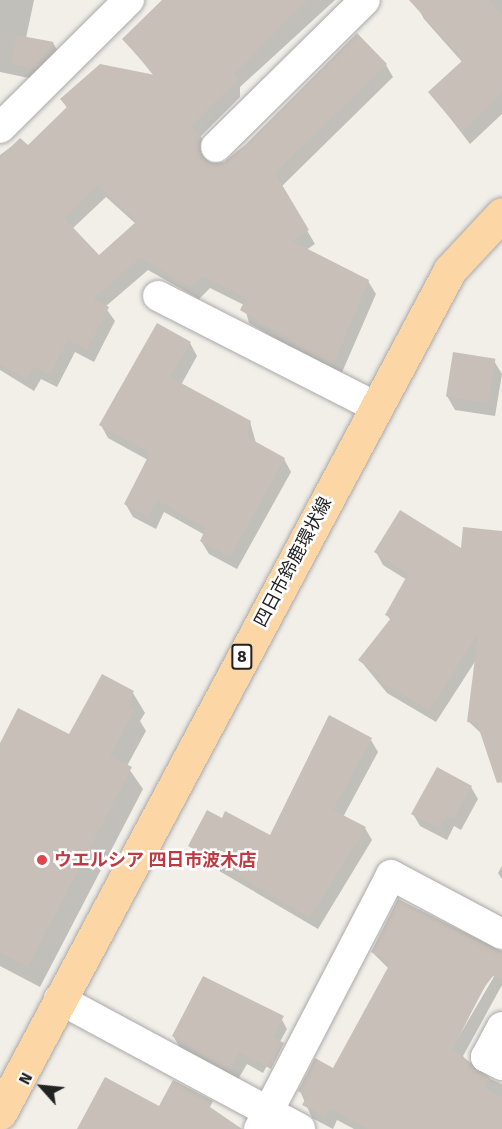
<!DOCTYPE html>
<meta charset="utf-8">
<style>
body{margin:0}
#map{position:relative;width:502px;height:1129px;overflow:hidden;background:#f2efe9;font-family:"Fira Sans","Noto Sans JP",sans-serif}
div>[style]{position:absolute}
.shadow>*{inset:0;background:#0003}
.building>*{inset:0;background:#c7bfb8;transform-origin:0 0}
.roads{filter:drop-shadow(0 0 2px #a9a9a9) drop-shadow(0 0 2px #a9a9a9)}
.minor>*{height:30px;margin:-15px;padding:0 15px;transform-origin:15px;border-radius:15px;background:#fff}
.primary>*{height:33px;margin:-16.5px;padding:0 16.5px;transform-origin:16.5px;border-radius:16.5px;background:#fcd6a4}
.dots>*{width:16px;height:16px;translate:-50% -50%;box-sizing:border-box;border:3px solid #fff;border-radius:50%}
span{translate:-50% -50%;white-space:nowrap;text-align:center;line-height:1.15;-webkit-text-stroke:5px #fff;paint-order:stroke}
.shield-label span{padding:2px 4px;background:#fff;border:2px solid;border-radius:4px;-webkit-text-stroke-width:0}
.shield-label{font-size:16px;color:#222;font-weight:700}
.street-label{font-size:18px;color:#222}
.health-label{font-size:18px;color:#be3a42;font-weight:700}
.left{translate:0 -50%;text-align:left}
.north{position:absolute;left:12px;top:1057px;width:60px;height:60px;-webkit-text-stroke:4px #fff;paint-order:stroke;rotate:297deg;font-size:16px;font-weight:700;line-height:24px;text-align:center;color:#222}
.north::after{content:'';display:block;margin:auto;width:21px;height:27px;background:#222;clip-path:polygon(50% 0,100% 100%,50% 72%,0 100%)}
</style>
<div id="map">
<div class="shadow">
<i style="clip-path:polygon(0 0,34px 0,26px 38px,53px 43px,61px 56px,43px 81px,0 72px)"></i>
<i style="clip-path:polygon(evenodd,164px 0,335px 0,240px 87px,240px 97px,199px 138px,209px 162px,226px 166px,386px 65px,393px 77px,281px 187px,315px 244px,306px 250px,368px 281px,376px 294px,340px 377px,249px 323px,244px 305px,210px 288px,199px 299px,148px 270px,105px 307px,115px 321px,94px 362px,75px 352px,57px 387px,41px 379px,34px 391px,0 370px,0 155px,20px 140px,28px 148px,67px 108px,63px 101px,154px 76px,124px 39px,164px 0,106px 197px,136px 224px,99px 257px,72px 229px,106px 197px)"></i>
<i style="clip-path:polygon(424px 0,502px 0,502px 114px,470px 144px,430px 92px,463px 63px,424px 19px,417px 6px)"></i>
<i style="clip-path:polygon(190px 343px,197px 356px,181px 385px,250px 422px,256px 443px,284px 459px,291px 472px,237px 569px,209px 554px,201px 541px,205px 535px,164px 512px,156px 529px,133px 517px,125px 503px,148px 460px,108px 438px,101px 425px)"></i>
<i style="clip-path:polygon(494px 361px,502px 374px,495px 416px,455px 410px,447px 396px)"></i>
<i style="clip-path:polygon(502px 533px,502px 784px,483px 735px,469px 722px,476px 660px,436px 722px,387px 693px,360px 660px,391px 621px,387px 615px,407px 580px,383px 565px,376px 552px,463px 551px)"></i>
<i style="clip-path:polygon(133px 693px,145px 713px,140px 721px,146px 731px,127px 766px,143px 789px,40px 987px,0 966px,0 746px,70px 736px)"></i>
<i style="clip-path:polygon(371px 740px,378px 752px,343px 817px,365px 828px,372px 840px,318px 929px,197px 858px,190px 845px,222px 820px,271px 837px)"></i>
<i style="clip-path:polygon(471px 787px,478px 799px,461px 830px,454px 826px,447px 840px,420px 826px,413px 814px)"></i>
<i style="clip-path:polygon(502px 866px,502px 879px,498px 873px)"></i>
<i style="clip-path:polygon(372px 952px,502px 955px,448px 1055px,502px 963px,502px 985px,463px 1056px,477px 1073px,502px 1084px,502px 1129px,354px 1129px,337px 1120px,333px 1129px,312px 1118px,300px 1091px,334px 1070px,389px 969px)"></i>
<i style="clip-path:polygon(280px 1016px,287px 1029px,263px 1073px,247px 1064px,236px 1083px,181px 1049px,173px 1036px)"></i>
</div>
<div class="building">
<i style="clip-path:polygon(evenodd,162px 0,307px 0,234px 74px,239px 79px,191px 126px,202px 138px,200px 152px,211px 163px,224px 162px,245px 145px,357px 33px,387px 64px,275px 173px,309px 230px,292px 241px,369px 280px,333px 366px,240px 310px,246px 298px,202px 276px,191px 287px,140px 258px,93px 299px,109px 307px,87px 350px,68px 340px,50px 375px,34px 367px,27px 379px,0 365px,0 158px,20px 138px,28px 145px,67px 107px,60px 99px,100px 64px,155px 75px,122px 39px,162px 0,98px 185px,137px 221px,99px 255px,64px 218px,98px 185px)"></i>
<i style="clip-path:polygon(409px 0,489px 0,502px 15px,502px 92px,462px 132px,428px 92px,463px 60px)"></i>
<i style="clip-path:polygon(16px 35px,54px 42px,35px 69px,11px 64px)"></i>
<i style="clip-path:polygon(157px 323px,191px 342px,170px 377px,251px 421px,247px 437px,285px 458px,230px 557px,200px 541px,206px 528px,157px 500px,148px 517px,124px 504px,150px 453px,99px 425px)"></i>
<i style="left:453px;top:352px;width:43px;height:45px;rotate:9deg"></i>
<i style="clip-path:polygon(400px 510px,461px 548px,463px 527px,502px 531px,502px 782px,497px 783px,477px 723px,467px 722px,478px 634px,429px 710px,377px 680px,380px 676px,358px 660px,391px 618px,385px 615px,408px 574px,374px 552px)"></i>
<i style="clip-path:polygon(102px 674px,134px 691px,127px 704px,135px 709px,110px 756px,132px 767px,28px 967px,0 952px,0 743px,18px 708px,69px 734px)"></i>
<i style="clip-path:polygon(329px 715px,372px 738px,333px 810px,366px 827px,310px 918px,188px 846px,207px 810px,222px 818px,225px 811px,270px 835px)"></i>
<i style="clip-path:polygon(437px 767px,472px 786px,454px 819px,447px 815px,440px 829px,411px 814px)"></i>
<i style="clip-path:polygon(398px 899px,502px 951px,502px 980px,493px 976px,483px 989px,453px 1049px,490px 1078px,484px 1088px,502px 1097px,502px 1129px,368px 1129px,330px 1108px,325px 1117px,302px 1105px,307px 1096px,298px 1091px,315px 1058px,333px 1068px,391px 962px,371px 952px)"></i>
<i style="clip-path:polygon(203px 976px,284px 1016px,273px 1037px,284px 1043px,271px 1069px,239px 1052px,229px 1071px,172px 1036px)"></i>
<i style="clip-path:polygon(105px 1077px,159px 1106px,173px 1080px,213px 1101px,210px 1107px,242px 1129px,77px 1129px)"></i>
</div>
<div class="roads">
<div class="minor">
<i style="left:0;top:128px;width:182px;rotate:-44.8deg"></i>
<i style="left:216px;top:147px;width:209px;rotate:-44.6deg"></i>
<i style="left:158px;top:296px;width:242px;rotate:27deg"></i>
<i style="left:59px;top:999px;width:274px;rotate:28.3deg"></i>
<i style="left:502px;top:1027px;width:34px;rotate:118deg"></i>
<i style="left:486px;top:1057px;width:18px;rotate:27deg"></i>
<i style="left:259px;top:1129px;width:286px;rotate:-62.5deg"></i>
<i style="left:391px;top:875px;width:126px;rotate:28deg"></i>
</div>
<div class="primary">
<i style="left:0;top:1113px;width:956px;rotate:-61.91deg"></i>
<i style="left:450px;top:270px;width:76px;rotate:-47.1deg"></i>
</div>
</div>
<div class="dots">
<i style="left:42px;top:860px;background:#e0444e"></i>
</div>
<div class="shield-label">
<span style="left:242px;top:657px">8</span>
</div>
<div class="street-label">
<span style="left:293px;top:562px;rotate:-62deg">四日市鈴鹿環状線</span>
</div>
<div class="health-label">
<span class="left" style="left:54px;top:860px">ウエルシア 四日市波木店</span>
</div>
<div class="north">N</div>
</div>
